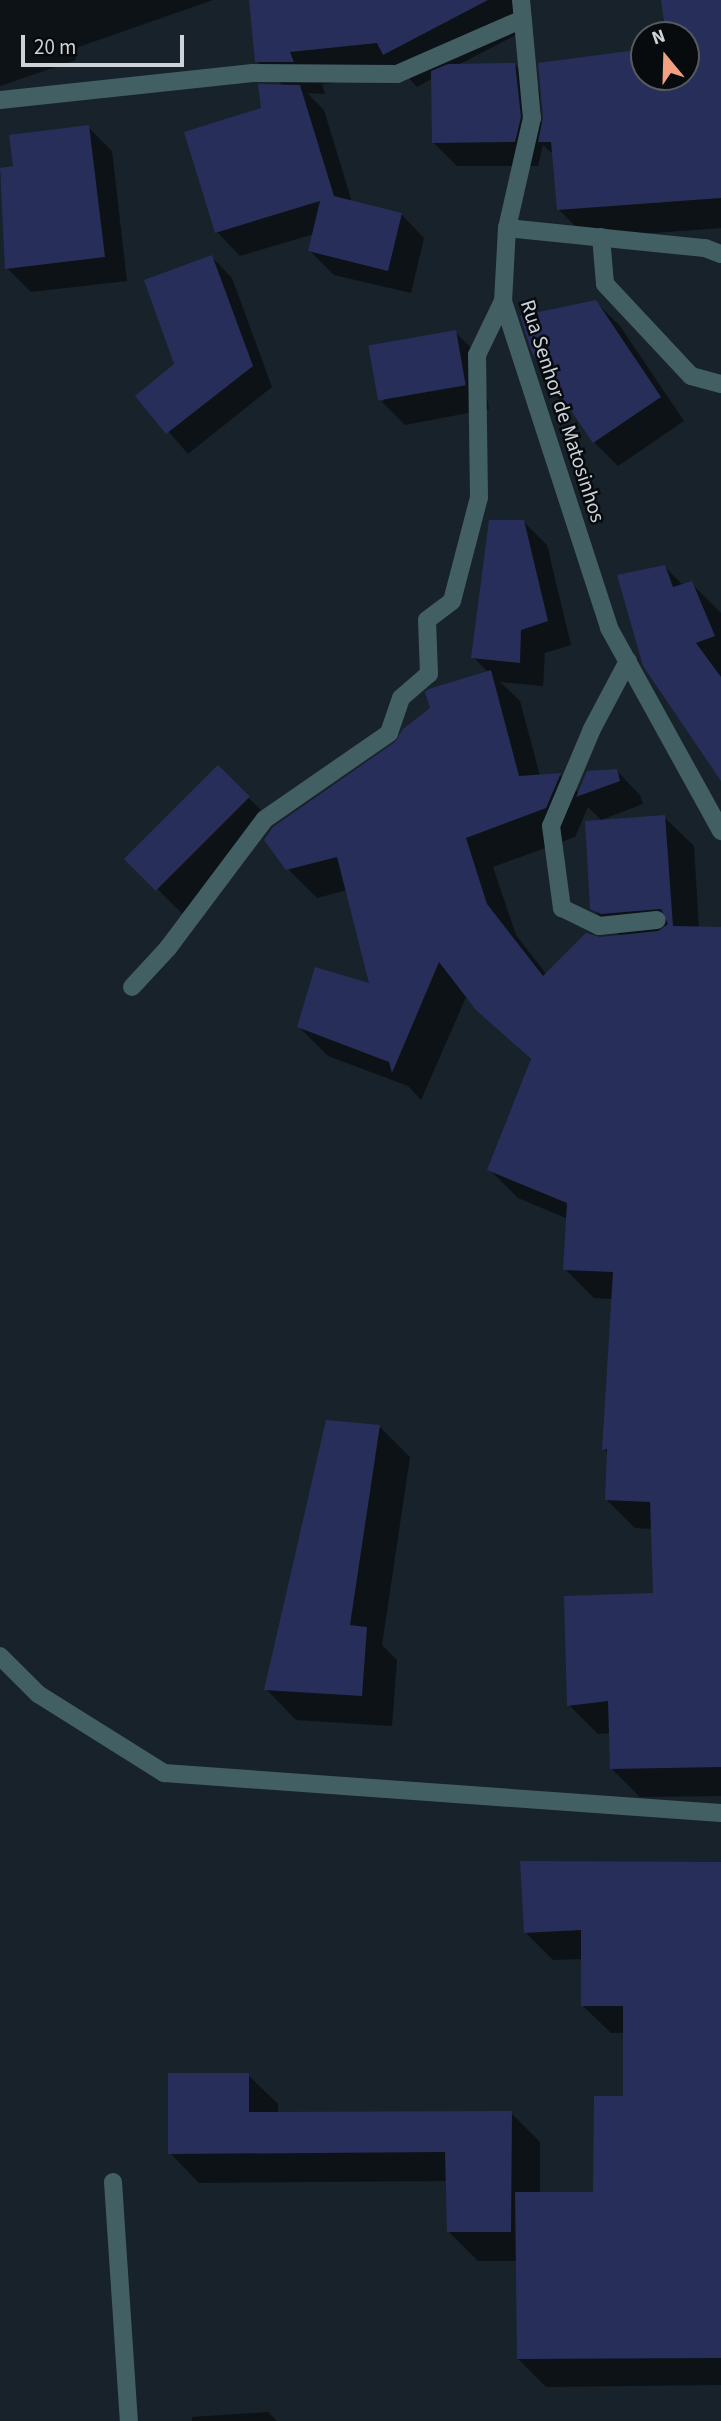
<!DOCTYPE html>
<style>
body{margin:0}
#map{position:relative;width:721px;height:2421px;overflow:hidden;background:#18222a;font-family:"Source Sans 3",sans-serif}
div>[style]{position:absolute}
.shadow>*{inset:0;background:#0007;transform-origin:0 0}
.building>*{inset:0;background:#282e5a;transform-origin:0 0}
.minor>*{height:18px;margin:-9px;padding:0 9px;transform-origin:9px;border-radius:9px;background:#425f64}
span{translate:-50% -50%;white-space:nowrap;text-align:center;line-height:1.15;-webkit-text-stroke:5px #070b0e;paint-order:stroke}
.street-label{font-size:21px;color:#cdd3d8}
.north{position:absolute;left:630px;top:21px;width:70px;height:70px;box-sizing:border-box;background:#070b0e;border:2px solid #565b5f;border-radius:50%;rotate:341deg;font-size:19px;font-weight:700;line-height:28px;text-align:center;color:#cdd3d8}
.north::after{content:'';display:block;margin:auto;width:24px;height:32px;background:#f2a07f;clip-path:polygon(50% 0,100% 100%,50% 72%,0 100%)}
.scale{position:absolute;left:21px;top:35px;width:163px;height:32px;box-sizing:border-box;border:4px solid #cdd3d8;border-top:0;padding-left:9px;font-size:21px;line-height:24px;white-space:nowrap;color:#cdd3d8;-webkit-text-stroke:5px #070b0e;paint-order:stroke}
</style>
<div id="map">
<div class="shadow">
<i style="clip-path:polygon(0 0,213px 0,73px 49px,76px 60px,0 86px)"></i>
<i style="clip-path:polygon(251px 0,514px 0,529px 28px,456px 66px,515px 65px,539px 89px,542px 127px,644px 51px,644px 77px,686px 77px,686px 35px,668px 35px,663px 0,721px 0,721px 228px,587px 238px,558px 209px,554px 155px,543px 145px,538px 166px,457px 166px,433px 142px,433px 78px,417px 87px,406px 75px,322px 84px,325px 94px,307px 93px,324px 110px,352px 202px,401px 214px,424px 238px,411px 293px,334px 275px,310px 251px,314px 234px,240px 256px,217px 232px,262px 109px,283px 86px,257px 61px)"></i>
<i style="clip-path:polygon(88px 127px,112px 151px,127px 281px,31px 292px,7px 268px,0 170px,15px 168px)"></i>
<i style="clip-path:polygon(212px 257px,232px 278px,272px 387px,188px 454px,138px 396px,177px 365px)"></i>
<i style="clip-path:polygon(596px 302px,620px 326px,684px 421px,618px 466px,594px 442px,533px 352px)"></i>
<i style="clip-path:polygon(455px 332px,479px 356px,489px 409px,405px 425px,382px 402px)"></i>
<i style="clip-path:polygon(523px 521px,547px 545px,571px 645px,545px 653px,543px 686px,500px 682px,520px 701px,540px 776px,560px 775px,579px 793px,617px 771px,640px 795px,643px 804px,601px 820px,588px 807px,575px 837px,493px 867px,516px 935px,547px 975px,600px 939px,621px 937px,592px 908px,664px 817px,694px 846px,699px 928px,721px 929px,721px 1796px,640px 1797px,611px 1768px,611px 1733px,598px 1734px,569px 1705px,654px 1595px,653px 1529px,635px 1528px,606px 1499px,608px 1454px,604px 1449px,613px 1299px,594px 1298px,565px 1269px,568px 1219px,518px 1198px,489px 1169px,532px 1061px,467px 995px,421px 1100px,408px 1086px,328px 1056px,299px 1027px,372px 985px,347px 890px,317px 898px,288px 869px,397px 744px,489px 673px,473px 657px)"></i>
<i style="clip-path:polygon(665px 567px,683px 585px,691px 583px,721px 613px,721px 776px)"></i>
<i style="left:218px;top:767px;width:78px;height:129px;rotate:45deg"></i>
<i style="clip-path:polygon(380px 1427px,410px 1457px,382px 1645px,397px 1660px,392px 1726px,296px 1720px,266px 1689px)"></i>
<i style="clip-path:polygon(721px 1863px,721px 2385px,546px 2387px,518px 2359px,517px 2261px,478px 2261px,449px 2232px,448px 2181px,199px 2183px,170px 2153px,248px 2075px,278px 2104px,278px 2114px,511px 2113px,540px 2142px,540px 2194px,595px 2194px,624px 2098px,625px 2033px,611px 2033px,583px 2006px,583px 1959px,553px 1960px,525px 1932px)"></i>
<i style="clip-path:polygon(268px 2412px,277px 2421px,192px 2421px,192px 2417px)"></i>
</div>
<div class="building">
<i style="clip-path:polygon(249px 0,488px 0,383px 55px,377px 43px,290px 52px,294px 62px,255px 62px)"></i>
<i style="clip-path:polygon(661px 0,721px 0,721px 198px,557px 210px,551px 142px,538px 142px,543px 117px,538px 63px,644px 49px,644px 77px,686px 77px,686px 35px,666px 35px)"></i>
<i style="clip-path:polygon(515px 63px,521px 117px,515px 142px,432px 143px,431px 71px,448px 64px)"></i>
<i style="clip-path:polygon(258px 84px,300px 85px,334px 196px,402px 213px,388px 271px,308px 251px,320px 201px,215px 233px,184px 132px,261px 108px)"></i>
<i style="clip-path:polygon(89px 125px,105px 257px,5px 269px,0 168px,13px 166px,9px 135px)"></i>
<i style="clip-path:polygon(212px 255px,253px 366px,166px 434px,135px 396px,174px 364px,144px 280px)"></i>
<i style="clip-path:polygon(596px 300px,661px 397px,593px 443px,532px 353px,520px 316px)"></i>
<i style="left:456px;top:330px;width:56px;height:89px;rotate:80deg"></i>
<i style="clip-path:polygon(489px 520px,524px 520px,548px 621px,521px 630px,520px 663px,471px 658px)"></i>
<i style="clip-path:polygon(665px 565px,673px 587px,692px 581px,715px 636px,696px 643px,721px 677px,721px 781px,643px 666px,617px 575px)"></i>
<i style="clip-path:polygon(491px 670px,519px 776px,561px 773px,546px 808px,466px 838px,487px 904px,543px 976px,586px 933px,600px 937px,658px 931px,668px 924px,661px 909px,601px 914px,590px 909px,585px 821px,665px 815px,673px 926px,721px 927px,721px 1767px,610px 1769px,608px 1701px,567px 1706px,564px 1596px,653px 1593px,650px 1502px,605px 1500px,607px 1449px,602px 1450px,613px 1272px,563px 1270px,567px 1203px,487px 1170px,531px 1059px,476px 1010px,439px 962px,392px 1073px,389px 1062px,297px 1027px,315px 967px,369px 983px,337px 857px,286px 870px,264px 840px,273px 827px,395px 742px,403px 729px,430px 708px,425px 692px,429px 689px)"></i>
<i style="left:218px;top:765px;width:45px;height:133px;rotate:45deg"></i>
<i style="clip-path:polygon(617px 769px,620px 781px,576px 797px,587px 771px)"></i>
<i style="clip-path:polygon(326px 1420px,380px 1425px,350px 1625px,367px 1627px,362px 1696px,264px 1690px)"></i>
<i style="clip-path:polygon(520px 1861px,721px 1862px,721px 2358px,517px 2359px,515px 2192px,593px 2192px,594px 2096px,623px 2096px,623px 2006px,581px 2006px,581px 1930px,524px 1933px)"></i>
<i style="clip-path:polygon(168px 2073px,249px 2073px,249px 2112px,512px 2111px,511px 2232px,447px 2232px,445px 2152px,168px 2154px)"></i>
</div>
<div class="minor">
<i style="left:521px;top:0;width:119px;rotate:84.7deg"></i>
<i style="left:532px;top:118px;width:113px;rotate:102.8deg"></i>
<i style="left:507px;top:228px;width:73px;rotate:93.1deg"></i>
<i style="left:503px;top:301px;width:344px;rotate:72deg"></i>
<i style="left:609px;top:628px;width:232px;rotate:61.1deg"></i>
<i style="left:0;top:100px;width:254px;rotate:-6.1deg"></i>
<i style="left:253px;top:73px;width:144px;rotate:0.4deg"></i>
<i style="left:397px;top:74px;width:137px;rotate:-23.6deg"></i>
<i style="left:507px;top:228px;width:199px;rotate:5.8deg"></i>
<i style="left:705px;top:248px;width:17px;rotate:21deg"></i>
<i style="left:601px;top:237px;width:47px;rotate:85.1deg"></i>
<i style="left:605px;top:284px;width:126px;rotate:46.9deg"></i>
<i style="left:691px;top:376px;width:31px;rotate:15deg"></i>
<i style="left:628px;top:661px;width:77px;rotate:117.9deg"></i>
<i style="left:592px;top:729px;width:105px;rotate:112.9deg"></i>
<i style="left:551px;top:826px;width:83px;rotate:82.4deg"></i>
<i style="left:562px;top:908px;width:41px;rotate:25.9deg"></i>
<i style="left:599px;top:926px;width:58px;rotate:-5.9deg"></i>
<i style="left:132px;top:987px;width:53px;rotate:-47.3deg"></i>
<i style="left:168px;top:948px;width:161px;rotate:-53.1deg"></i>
<i style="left:265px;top:819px;width:151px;rotate:-34.7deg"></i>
<i style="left:389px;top:733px;width:37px;rotate:-71deg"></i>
<i style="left:401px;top:698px;width:37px;rotate:-41deg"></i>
<i style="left:429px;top:674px;width:54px;rotate:-92.1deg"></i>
<i style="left:427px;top:620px;width:31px;rotate:-37deg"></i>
<i style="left:452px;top:601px;width:107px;rotate:-75.4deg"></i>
<i style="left:479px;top:497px;width:142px;rotate:-90.8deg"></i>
<i style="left:477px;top:355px;width:60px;rotate:-64.3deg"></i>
<i style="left:0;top:1656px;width:54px;rotate:45deg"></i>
<i style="left:38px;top:1694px;width:149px;rotate:32.1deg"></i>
<i style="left:164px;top:1773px;width:558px;rotate:4.11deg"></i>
<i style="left:113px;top:2182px;width:240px;rotate:86.2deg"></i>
</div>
<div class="street-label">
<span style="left:563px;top:411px;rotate:72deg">Rua Senhor de Matosinhos</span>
</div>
<div class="north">N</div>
<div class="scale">20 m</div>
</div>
